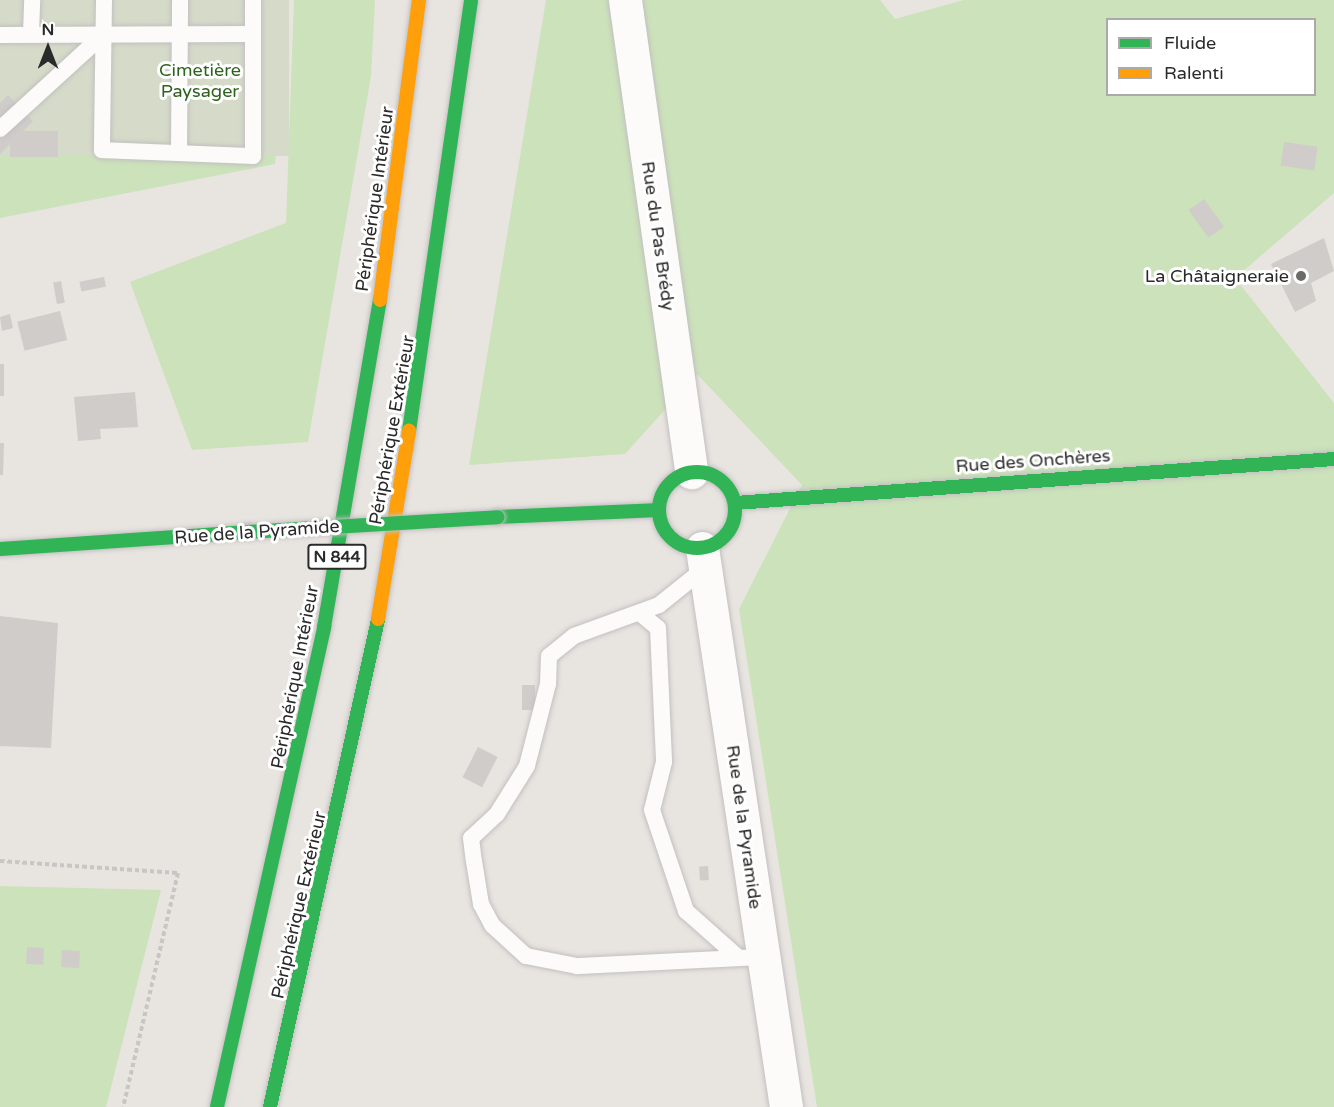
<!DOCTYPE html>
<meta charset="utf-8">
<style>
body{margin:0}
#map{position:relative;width:1334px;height:1107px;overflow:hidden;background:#e8e4e0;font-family:"Varela Round",sans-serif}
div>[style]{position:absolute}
.green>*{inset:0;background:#cbe2ba}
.cemetery>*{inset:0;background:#d5dbc8;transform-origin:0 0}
.building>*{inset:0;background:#cfccc9;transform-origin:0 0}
.path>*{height:4px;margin-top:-2px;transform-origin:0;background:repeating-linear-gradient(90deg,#c6c6c5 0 4.5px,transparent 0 7.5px)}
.roads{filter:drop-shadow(0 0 2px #c2c0c1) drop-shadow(0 0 2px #c2c0c1)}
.lane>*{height:16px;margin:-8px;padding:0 8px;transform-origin:8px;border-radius:8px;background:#fcfbfa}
.street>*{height:33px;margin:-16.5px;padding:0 16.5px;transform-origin:16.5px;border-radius:16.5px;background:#fcfbfa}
.fast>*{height:14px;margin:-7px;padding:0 7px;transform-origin:7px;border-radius:7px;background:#30b455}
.fast>.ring{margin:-7px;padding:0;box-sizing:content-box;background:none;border:14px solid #30b455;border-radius:50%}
.slow>*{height:14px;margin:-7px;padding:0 7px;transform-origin:7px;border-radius:7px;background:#ff9f0a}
.bridges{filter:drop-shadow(0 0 2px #c2c0c1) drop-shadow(0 0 2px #c2c0c1)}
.fast-bridge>*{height:14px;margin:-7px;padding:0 7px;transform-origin:7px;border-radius:7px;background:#30b455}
.dots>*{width:16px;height:16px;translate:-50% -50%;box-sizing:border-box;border:3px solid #fff;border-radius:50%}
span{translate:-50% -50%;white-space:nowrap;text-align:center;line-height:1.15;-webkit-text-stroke:6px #fff;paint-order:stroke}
.shield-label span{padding:2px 4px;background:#fff;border:2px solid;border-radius:4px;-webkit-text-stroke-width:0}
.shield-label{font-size:16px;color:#2a2a2a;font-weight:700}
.park-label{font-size:18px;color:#2e631d}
.street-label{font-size:18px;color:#2a2a2a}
.poi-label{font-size:18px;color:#2a2a2a}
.right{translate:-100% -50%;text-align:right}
.legend{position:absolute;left:1106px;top:18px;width:210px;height:78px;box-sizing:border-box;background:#fff;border:2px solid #aaa;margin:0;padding:8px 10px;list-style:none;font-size:18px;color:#2a2a2a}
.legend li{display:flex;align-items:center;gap:12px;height:30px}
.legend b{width:30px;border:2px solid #aaa}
.north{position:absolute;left:18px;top:18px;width:60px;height:60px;-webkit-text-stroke:4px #fff;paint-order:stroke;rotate:0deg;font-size:16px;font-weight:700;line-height:24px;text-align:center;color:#2a2a2a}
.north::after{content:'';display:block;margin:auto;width:21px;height:27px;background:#2a2a2a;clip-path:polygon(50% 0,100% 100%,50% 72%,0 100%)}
</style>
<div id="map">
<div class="green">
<i style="clip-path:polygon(0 0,287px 0,275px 164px,0 218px)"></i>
<i style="clip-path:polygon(294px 0,375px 0,371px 76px,308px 442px,192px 450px,130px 282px,286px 223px)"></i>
<i style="clip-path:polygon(evenodd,546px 0,880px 0,895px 19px,964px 0,1334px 0,1334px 193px,1235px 278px,1334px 403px,1334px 1107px,817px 1107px,739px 609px,802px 485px,697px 374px,625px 454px,469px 465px,546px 0,1108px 20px,1314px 20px,1314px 94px,1108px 94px,1108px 20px)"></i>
<i style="clip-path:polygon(0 886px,161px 890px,106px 1107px,0 1107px)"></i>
</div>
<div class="cemetery">
<i style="left:0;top:0;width:289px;height:156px"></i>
</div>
<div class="building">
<i style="clip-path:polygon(8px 95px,33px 121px,23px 131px,58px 131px,58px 157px,10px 157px,10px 144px,0 154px,0 103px)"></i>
<i style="left:1284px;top:142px;width:34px;height:24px;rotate:8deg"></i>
<i style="left:1204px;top:199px;width:34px;height:19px;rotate:54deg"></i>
<i style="clip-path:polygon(1324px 238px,1334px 271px,1311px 283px,1316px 301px,1295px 312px,1271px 264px)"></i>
<i style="left:104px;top:277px;width:10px;height:25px;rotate:79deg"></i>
<i style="left:61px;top:281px;width:22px;height:8px;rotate:80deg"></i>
<i style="left:60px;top:311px;width:30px;height:44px;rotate:76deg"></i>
<i style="clip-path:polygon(10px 314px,13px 328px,2px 331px,0 317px)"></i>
<i style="left:0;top:364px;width:4px;height:32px"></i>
<i style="clip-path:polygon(135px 392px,138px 427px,100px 429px,101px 439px,78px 441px,74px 397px)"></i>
<i style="clip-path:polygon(0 443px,4px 443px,3px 475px,0 475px)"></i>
<i style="clip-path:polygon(0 616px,58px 623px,51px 748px,0 746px)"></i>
<i style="left:535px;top:685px;width:25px;height:13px;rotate:90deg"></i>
<i style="left:478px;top:747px;width:22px;height:34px;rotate:27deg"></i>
<i style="left:708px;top:866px;width:14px;height:9px;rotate:86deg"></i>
<i style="left:27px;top:947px;width:17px;height:17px;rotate:3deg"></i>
<i style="left:62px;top:950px;width:18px;height:17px;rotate:3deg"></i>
</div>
<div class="path">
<i style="left:0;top:861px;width:178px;rotate:3.9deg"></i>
<i style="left:178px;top:873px;width:240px;rotate:103.2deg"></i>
</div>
<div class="roads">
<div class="lane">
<i style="left:104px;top:0;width:150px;rotate:90.8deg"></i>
<i style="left:102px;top:150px;width:151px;rotate:2.3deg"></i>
<i style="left:253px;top:156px;width:156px;rotate:-90deg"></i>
<i style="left:31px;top:34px;width:34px;rotate:-88deg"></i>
<i style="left:0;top:35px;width:253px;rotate:-0.2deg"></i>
<i style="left:0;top:129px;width:141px;rotate:-42.4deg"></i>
<i style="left:179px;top:153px;width:153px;rotate:-89.6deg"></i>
<i style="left:705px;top:568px;width:59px;rotate:141.2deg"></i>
<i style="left:659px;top:605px;width:90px;rotate:160deg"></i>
<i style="left:574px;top:636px;width:32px;rotate:141deg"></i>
<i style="left:549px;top:656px;width:28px;rotate:92deg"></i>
<i style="left:548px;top:684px;width:85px;rotate:104.4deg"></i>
<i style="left:527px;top:766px;width:57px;rotate:122deg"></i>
<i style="left:497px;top:814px;width:35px;rotate:137deg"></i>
<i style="left:471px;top:838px;width:23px;rotate:83deg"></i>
<i style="left:474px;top:861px;width:44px;rotate:80.8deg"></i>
<i style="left:481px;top:904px;width:24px;rotate:62deg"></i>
<i style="left:492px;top:925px;width:46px;rotate:42.4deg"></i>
<i style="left:526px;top:956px;width:52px;rotate:11.1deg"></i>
<i style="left:577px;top:966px;width:186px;rotate:-2.8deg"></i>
<i style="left:640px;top:613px;width:23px;rotate:40deg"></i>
<i style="left:658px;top:628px;width:134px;rotate:87.4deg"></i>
<i style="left:664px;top:762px;width:49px;rotate:104deg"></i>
<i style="left:652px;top:810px;width:107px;rotate:71.4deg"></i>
<i style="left:686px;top:911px;width:71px;rotate:41.6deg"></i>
</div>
<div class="street">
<i style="left:625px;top:0;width:477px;rotate:82deg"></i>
<i style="left:702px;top:548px;width:565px;rotate:81.45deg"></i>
</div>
<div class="fast">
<i style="left:409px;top:431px;width:435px;rotate:-81.8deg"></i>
<i class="ring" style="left:659px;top:472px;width:62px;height:62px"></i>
<i style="left:735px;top:503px;width:601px;rotate:-4.2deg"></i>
<i style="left:498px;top:517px;width:161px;rotate:-2.5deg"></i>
<i style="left:0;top:549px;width:249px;rotate:-3.9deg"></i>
<i style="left:217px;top:1107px;width:492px;rotate:-77.4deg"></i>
<i style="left:324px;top:627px;width:332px;rotate:-80.3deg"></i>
<i style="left:270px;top:1107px;width:500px;rotate:-77.5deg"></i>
</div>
<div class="slow">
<i style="left:380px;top:300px;width:303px;rotate:-82.6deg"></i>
<i style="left:378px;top:619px;width:191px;rotate:-80.6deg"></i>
</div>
</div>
<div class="bridges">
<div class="fast-bridge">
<i style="left:248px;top:532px;width:250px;rotate:-3.4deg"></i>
</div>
</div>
<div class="dots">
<i style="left:1301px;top:276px;background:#6c6b6a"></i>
</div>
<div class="shield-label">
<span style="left:337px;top:557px">N 844</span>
</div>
<div class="park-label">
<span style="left:200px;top:81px">Cimetière<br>Paysager</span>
</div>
<div class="street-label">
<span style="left:375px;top:199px;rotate:-82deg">Périphérique Intérieur</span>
<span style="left:658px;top:236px;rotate:82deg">Rue du Pas Brédy</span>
<span style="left:392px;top:430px;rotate:-80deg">Périphérique Extérieur</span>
<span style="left:1033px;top:461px;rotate:-4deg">Rue des Onchères</span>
<span style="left:257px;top:532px;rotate:-4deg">Rue de la Pyramide</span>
<span style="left:295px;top:677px;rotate:-79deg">Périphérique Intérieur</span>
<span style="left:744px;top:827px;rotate:82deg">Rue de la Pyramide</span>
<span style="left:299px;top:905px;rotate:-77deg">Périphérique Extérieur</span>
</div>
<div class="poi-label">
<span class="right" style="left:1289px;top:276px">La Châtaigneraie</span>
</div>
<ul class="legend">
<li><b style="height:8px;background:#30b455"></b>Fluide</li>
<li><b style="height:8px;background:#ff9f0a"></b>Ralenti</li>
</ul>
<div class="north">N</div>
</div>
